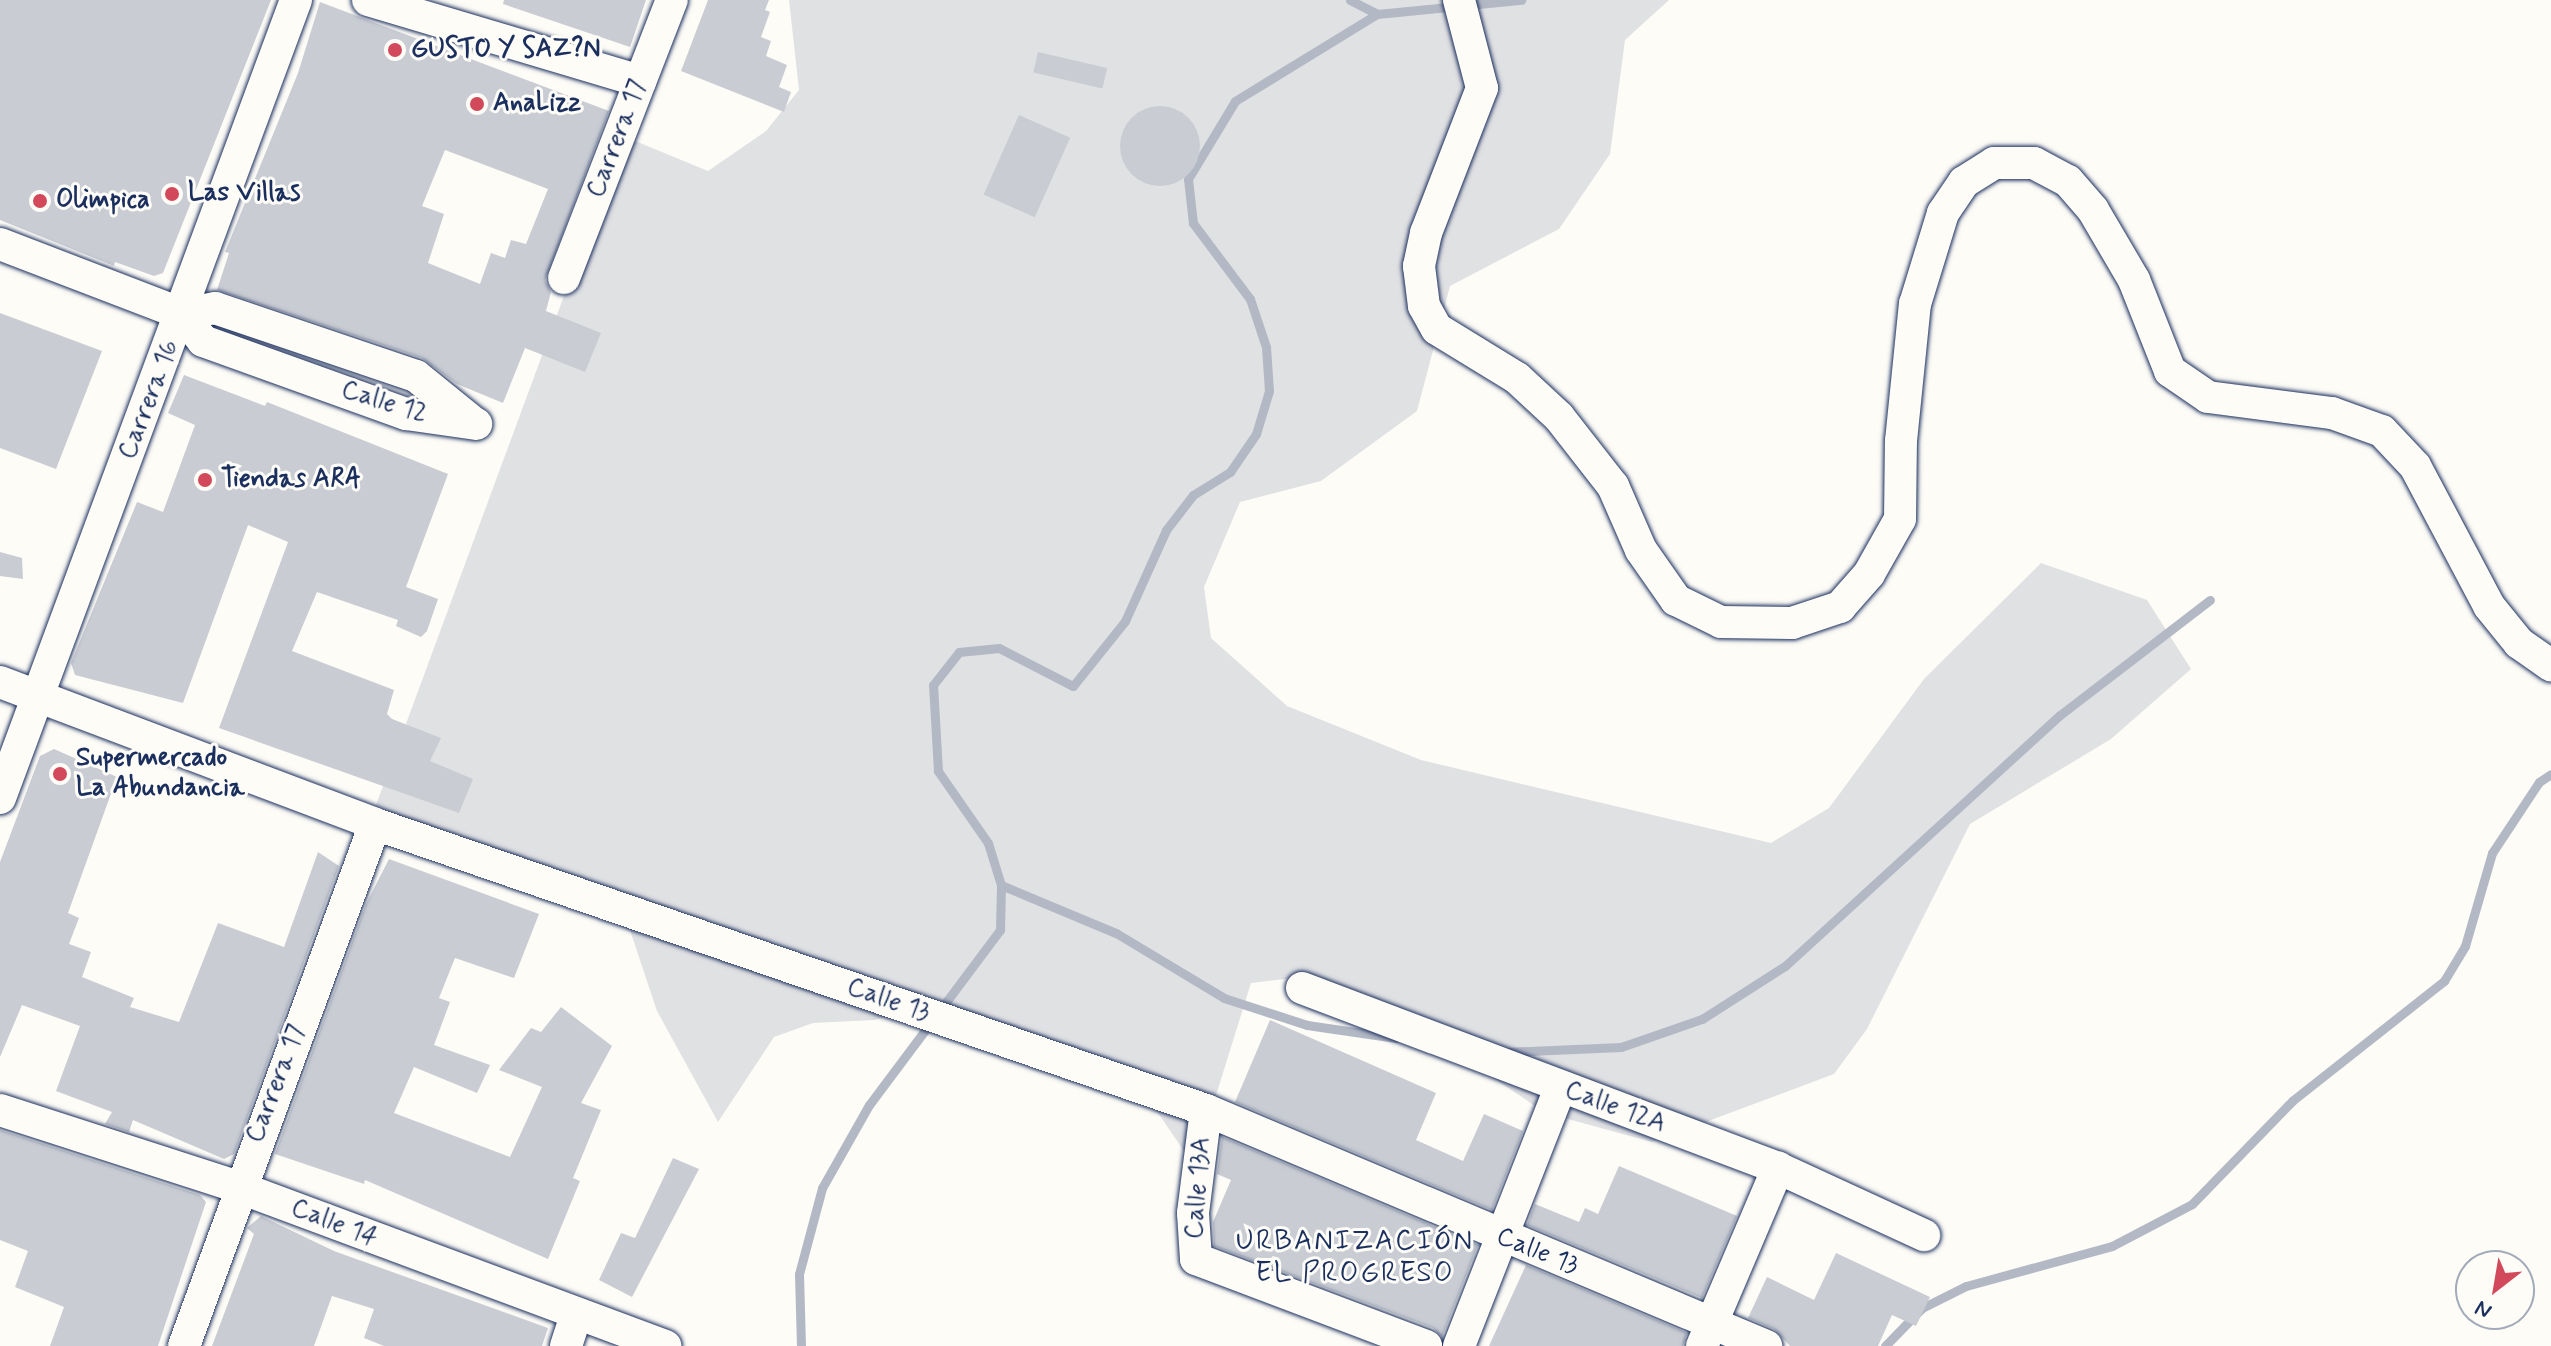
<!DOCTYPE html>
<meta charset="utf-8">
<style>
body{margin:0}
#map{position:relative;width:2551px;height:1346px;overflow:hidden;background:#fdfcf7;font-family:Mynerve,sans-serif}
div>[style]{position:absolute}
.green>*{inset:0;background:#e0e1e3}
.stream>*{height:9px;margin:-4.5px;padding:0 4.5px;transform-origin:4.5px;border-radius:4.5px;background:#b3b8c5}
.building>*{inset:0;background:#c9ccd3;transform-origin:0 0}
.round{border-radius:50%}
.roads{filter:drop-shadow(0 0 2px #1b2f5e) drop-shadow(0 0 2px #1b2f5e)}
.minor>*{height:32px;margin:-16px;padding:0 16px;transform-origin:16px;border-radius:16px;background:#fdfcf7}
.dots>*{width:22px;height:22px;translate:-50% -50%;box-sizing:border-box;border:4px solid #fdfcf7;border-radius:50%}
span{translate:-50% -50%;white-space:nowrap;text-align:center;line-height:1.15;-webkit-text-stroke:6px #fdfcf7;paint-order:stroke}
.poi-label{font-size:26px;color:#1b2f5e;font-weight:700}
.left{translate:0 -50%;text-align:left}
.street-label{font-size:26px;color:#1b2f5e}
.neighbourhood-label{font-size:28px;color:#1b2f5e;letter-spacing:2px}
.north{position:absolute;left:2455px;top:1250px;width:80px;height:80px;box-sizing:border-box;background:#fdfcf7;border:2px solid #a3aaba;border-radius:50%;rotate:211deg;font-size:22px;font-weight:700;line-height:32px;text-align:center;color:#1b2f5e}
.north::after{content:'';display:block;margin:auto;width:28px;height:36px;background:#d1495b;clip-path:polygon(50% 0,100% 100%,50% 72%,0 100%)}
</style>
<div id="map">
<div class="green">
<i style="clip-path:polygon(789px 0,1669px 0,1625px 40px,1610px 154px,1559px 229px,1450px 286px,1417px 411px,1321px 481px,1240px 502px,1204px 587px,1211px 638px,1287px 706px,1421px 760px,1771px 843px,1829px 808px,1924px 679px,2041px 563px,2147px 600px,2191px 669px,2111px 739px,1970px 824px,1867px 1029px,1834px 1074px,1652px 1142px,1546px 1113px,1421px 1030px,1303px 977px,1251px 983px,1194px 1166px,1148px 1098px,906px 1012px,874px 1020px,813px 1023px,774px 1037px,718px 1122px,657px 1011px,630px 930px,376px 805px,623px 136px,708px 171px,766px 131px,799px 90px)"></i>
</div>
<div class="stream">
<i style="left:1350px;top:0;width:30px;rotate:27deg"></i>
<i style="left:1001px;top:885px;width:125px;rotate:22.7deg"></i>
<i style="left:1116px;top:933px;width:126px;rotate:31deg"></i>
<i style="left:1224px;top:998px;width:87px;rotate:18deg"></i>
<i style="left:1307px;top:1025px;width:90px;rotate:8.3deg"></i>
<i style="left:1505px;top:1052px;width:116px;rotate:-2.5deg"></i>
<i style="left:1621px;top:1047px;width:86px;rotate:-19.1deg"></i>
<i style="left:1702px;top:1019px;width:98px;rotate:-32.6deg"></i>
<i style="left:1785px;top:966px;width:372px;rotate:-42.4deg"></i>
<i style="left:2060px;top:715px;width:189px;rotate:-37.5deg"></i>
<i style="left:801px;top:1346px;width:72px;rotate:-91.6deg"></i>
<i style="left:799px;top:1274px;width:89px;rotate:-75deg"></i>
<i style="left:822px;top:1188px;width:95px;rotate:-60.5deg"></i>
<i style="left:869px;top:1105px;width:219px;rotate:-53.2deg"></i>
<i style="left:1000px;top:930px;width:45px;rotate:-88.7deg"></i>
<i style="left:1001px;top:885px;width:44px;rotate:-107.2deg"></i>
<i style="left:988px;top:843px;width:88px;rotate:-124.8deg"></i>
<i style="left:938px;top:771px;width:86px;rotate:-93.3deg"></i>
<i style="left:933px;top:685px;width:42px;rotate:-51.8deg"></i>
<i style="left:959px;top:652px;width:40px;rotate:-5.7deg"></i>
<i style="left:999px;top:648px;width:83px;rotate:27.2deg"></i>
<i style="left:1073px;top:686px;width:83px;rotate:-51.3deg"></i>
<i style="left:1125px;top:621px;width:100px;rotate:-65.7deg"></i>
<i style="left:1166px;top:530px;width:44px;rotate:-52.4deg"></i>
<i style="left:1193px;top:495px;width:44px;rotate:-31.9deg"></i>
<i style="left:1230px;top:472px;width:46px;rotate:-55.6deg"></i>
<i style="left:1256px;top:434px;width:45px;rotate:-73.2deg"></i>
<i style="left:1269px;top:391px;width:44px;rotate:-93.9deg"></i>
<i style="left:1266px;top:347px;width:51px;rotate:-108.4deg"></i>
<i style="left:1250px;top:299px;width:95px;rotate:-126.9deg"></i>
<i style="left:1193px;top:223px;width:44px;rotate:-96.5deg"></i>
<i style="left:1188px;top:179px;width:91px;rotate:-58.9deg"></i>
<i style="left:1235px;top:101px;width:167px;rotate:-31.5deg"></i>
<i style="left:1377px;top:14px;width:145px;rotate:-5.6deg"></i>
<i style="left:1885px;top:1346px;width:53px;rotate:-45.8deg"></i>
<i style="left:1922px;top:1308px;width:49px;rotate:-26.6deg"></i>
<i style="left:1966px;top:1286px;width:151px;rotate:-15.3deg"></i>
<i style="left:2112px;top:1246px;width:90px;rotate:-27.7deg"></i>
<i style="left:2192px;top:1204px;width:144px;rotate:-45.8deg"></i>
<i style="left:2292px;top:1101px;width:194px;rotate:-38.3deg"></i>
<i style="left:2444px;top:981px;width:41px;rotate:-59deg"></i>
<i style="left:2465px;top:946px;width:97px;rotate:-73.8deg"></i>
<i style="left:2492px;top:853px;width:85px;rotate:-56.5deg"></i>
<i style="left:2539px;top:782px;width:14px;rotate:-34deg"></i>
</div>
<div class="building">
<i style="clip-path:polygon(0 0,271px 0,163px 273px,154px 276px,115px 262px,114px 266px,0 220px)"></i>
<i style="clip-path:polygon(504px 0,646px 0,630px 47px,503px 4px)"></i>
<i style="clip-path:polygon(708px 0,769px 0,765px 10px,770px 12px,761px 37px,771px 41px,766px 56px,787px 65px,779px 87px,791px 92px,784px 112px,681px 71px)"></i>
<i style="clip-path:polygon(evenodd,320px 2px,609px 111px,545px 280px,551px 292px,546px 311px,601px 333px,585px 372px,525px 348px,503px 403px,457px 384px,422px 358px,217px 290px,229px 253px,225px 252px,298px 73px,320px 2px,445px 150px,548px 189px,526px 244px,511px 240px,505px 258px,491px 253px,480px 284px,428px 263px,444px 214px,422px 206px,445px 150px)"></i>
<i style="left:1038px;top:52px;width:71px;height:21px;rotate:13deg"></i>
<i class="round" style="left:1120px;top:106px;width:80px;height:80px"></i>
<i style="left:1019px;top:115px;width:56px;height:87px;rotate:24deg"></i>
<i style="clip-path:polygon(0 313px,102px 351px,56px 469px,0 448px)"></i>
<i style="clip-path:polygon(184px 375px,265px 406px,267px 402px,448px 474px,406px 587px,438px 599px,427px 631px,421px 637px,396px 626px,398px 620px,317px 592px,292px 651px,394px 690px,387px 714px,392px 719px,441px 738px,430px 761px,473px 779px,459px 813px,219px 728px,288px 542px,248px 525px,183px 703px,75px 675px,71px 663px,137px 502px,163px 512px,195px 425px,168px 413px)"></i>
<i style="clip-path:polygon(0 552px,22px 558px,23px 579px,0 576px)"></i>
<i style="clip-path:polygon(54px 749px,117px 777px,68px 913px,79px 918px,69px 944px,91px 952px,82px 977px,134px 998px,130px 1007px,179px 1022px,218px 923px,284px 947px,318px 852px,339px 866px,234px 1154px,224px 1159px,133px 1120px,129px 1132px,105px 1124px,112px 1112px,56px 1091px,80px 1026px,22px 1005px,0 1057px,0 862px,40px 756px)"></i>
<i style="clip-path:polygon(389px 859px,539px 914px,514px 978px,455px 958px,439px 998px,450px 1002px,434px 1045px,490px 1065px,477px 1093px,414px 1067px,394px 1113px,510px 1157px,542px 1087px,499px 1070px,531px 1028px,541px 1032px,561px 1007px,612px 1046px,581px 1103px,601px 1110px,573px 1178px,580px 1181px,548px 1259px,365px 1180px,364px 1184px,275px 1154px,366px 904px)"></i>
<i style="clip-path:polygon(1270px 1020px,1436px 1093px,1416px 1140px,1463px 1161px,1484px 1114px,1523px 1131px,1492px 1210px,1235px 1102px)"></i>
<i style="clip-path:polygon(0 1130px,200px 1195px,206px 1202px,158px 1346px,50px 1346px,64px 1307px,15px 1287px,28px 1251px,0 1240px)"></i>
<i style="clip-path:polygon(1222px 1137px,1478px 1245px,1442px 1337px,1433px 1328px,1214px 1246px,1213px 1222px,1231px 1180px,1217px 1174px)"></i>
<i style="clip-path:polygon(673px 1158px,699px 1169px,632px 1297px,599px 1280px,621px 1233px,635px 1238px)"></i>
<i style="clip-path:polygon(1619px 1166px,1737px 1216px,1702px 1298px,1527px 1225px,1535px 1204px,1579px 1222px,1585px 1208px,1598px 1214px)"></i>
<i style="clip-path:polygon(261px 1216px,334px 1251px,548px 1328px,542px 1346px,384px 1346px,364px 1338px,374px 1309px,332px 1296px,314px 1346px,212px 1346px,254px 1234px,247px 1228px)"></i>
<i style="clip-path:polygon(1836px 1253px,1930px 1297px,1916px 1326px,1892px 1315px,1878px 1346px,1790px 1346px,1774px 1329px,1748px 1318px,1767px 1277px,1814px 1300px)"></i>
<i style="clip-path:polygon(1526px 1265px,1687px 1333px,1683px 1346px,1489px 1346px)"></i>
</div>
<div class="roads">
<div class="minor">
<i style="left:368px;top:0;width:284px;rotate:16.6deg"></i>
<i style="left:1459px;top:0;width:91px;rotate:75.4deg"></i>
<i style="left:1482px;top:88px;width:155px;rotate:111.1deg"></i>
<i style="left:1426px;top:233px;width:34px;rotate:102deg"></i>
<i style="left:1419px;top:266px;width:40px;rotate:82.9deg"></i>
<i style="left:1424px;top:306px;width:26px;rotate:61deg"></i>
<i style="left:1437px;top:329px;width:94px;rotate:31.5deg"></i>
<i style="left:1517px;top:378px;width:57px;rotate:42.9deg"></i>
<i style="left:1559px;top:417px;width:88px;rotate:52deg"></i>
<i style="left:1613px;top:486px;width:70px;rotate:66.4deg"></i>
<i style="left:1641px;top:550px;width:61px;rotate:55deg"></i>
<i style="left:1676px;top:600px;width:50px;rotate:26.1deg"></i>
<i style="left:1721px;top:622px;width:71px;rotate:0.8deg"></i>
<i style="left:1792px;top:623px;width:51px;rotate:-18.4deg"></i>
<i style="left:1840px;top:607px;width:44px;rotate:-48.7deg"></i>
<i style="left:1869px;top:574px;width:63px;rotate:-60.6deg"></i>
<i style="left:1900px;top:519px;width:78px;rotate:-89.3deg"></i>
<i style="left:1901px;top:441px;width:138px;rotate:-84.2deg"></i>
<i style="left:1915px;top:304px;width:95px;rotate:-72.9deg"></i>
<i style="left:1943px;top:213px;width:37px;rotate:-56deg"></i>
<i style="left:1964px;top:182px;width:36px;rotate:-32deg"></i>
<i style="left:1994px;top:163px;width:40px"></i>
<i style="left:2034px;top:163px;width:38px;rotate:28deg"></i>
<i style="left:2068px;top:181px;width:38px;rotate:49deg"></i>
<i style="left:2093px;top:210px;width:81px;rotate:59.6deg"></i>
<i style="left:2134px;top:280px;width:98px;rotate:68.4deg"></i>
<i style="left:2170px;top:371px;width:46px;rotate:34.4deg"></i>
<i style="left:2208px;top:397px;width:125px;rotate:7.4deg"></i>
<i style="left:2332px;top:413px;width:53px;rotate:19.8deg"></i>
<i style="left:2382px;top:431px;width:48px;rotate:46.7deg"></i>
<i style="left:2415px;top:466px;width:158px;rotate:62.1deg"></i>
<i style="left:2489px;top:606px;width:48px;rotate:51deg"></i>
<i style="left:2519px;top:643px;width:39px;rotate:35deg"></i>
<i style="left:0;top:244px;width:195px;rotate:21deg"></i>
<i style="left:182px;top:314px;width:34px;rotate:52deg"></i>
<i style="left:203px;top:341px;width:216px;rotate:19.8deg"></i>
<i style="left:406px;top:414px;width:71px;rotate:8.1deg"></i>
<i style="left:564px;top:278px;width:298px;rotate:-68.8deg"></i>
<i style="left:182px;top:314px;width:34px;rotate:-10deg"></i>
<i style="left:215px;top:308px;width:212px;rotate:18.7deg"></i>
<i style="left:416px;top:376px;width:75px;rotate:39deg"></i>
<i style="left:0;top:682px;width:401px;rotate:20.7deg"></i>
<i style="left:375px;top:824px;width:879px;rotate:18.99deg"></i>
<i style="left:1206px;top:1110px;width:608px;rotate:22.85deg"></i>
<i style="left:0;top:798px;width:851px;rotate:-69.65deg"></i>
<i style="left:1302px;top:988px;width:509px;rotate:20.71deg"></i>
<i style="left:1778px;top:1168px;width:161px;rotate:24.7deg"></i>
<i style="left:0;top:1110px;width:250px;rotate:17.9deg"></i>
<i style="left:238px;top:1187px;width:456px;rotate:20.4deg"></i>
<i style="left:1206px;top:1110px;width:104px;rotate:97.2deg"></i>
<i style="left:1193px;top:1213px;width:46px;rotate:86.3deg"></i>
<i style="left:1196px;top:1259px;width:246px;rotate:20.7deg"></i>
<i style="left:184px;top:1346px;width:556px;rotate:-69.9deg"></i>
<i style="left:566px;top:1346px;width:33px;rotate:-72deg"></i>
<i style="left:1459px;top:1346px;width:277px;rotate:-68.6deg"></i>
<i style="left:1702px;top:1346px;width:194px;rotate:-66.9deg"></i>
</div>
</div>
<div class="dots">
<i style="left:395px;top:50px;background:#d1495b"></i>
<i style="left:477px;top:104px;background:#d1495b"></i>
<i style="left:172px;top:194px;background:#d1495b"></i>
<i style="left:40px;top:201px;background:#d1495b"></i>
<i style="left:205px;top:480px;background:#d1495b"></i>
<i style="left:60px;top:774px;background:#d1495b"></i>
</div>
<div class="poi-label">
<span class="left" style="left:411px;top:50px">GUSTO Y SAZ?N</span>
<span class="left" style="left:493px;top:104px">AnaLizz</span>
<span class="left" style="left:188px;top:194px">Las Villas</span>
<span class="left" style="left:56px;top:201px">Olimpica</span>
<span class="left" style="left:221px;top:480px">Tiendas ARA</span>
<span class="left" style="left:76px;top:774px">Supermercado<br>La Abundancia</span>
</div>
<div class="street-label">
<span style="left:618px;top:139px;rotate:-69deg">Carrera 17</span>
<span style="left:150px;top:400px;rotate:-69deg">Carrera 16</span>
<span style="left:384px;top:403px;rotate:17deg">Calle 12</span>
<span style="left:888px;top:1001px;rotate:19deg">Calle 13</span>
<span style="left:277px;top:1084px;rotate:-69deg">Carrera 17</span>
<span style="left:1615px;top:1108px;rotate:20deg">Calle 12A</span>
<span style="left:1199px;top:1188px;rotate:-86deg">Calle 13A</span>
<span style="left:334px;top:1224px;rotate:21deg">Calle 14</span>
<span style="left:1537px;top:1252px;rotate:22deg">Calle 13</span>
</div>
<div class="neighbourhood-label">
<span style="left:1355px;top:1258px">URBANIZACIÓN<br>EL PROGRESO</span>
</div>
<div class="north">N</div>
</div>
